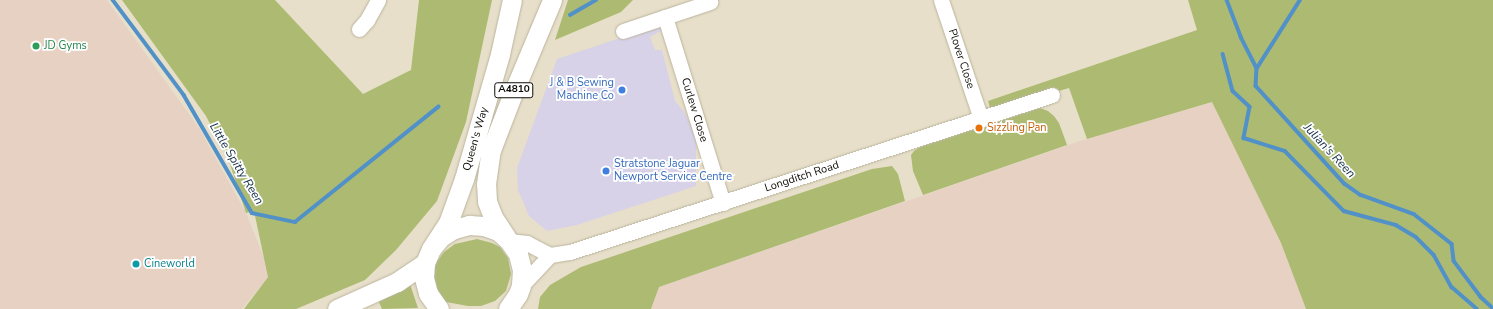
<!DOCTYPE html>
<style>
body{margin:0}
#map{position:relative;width:1493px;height:309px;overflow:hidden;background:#e7dfc9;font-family:"Nunito Sans",sans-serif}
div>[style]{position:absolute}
.commercial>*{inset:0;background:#e6d1c3}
.industrial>*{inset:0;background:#d7d2e8}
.green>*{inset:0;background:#adbb72}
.stream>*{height:3.5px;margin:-1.75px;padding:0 1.75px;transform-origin:1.75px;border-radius:1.75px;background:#5191c8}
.roads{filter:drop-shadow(0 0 1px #bbb49e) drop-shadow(0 0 1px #bbb49e)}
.minor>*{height:15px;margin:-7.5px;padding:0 7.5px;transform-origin:7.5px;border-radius:7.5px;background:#fff}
.major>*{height:19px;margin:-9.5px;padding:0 9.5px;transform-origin:9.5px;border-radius:9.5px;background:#fff}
.dots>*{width:11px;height:11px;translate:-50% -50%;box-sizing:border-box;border:2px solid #fff;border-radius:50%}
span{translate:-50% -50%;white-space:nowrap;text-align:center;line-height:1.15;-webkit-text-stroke:3.5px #fff;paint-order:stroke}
.shield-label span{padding:1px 3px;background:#fff;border:1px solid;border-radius:3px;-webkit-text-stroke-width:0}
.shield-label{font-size:10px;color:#0e0c05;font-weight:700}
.leisure-label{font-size:11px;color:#27864d}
.left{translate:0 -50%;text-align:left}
.street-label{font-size:11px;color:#0e0c05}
.shop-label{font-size:11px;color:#366cbe}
.right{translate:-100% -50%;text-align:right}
.food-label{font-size:11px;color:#c56008}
.culture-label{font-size:11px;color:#0d838f}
.water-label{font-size:12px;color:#102c44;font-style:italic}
</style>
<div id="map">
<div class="commercial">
<i style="clip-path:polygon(0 0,107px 0,199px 128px,246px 213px,267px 265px,268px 277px,242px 309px,0 309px)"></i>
<i style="clip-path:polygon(1213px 102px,1281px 243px,1306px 309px,651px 309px,659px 287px,1077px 142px)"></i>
</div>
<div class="industrial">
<i style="clip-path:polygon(662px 24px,664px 29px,650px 37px,655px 50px,662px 50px,675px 101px,685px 113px,696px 137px,696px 186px,577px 225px,547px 231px,529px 216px,518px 190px,517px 168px,557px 59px)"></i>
</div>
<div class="green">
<i style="clip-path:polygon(122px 0,275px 0,363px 94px,411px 70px,419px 0,492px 0,466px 122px,437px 201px,396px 250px,365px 280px,296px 309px,244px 309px,268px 277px,254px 211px,246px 213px,229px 161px,206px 116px)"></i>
<i style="clip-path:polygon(568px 0,633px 0,621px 12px,555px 40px)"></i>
<i style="clip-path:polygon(1188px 0,1493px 0,1493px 309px,1306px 309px,1281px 243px,1212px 102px,1087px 139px,1069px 88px,991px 111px,988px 101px,1197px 30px)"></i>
<i style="clip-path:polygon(1040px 108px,1048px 111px,1054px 116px,1059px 123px,1067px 145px,923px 195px,913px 171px,911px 155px,914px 151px,920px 147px)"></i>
<i style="clip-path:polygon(892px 166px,898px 174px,905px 201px,659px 287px,651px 309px,538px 309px,540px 297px,550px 285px,581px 267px,872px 169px)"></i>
<i style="clip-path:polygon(477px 239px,492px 243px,500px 247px,508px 258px,511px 274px,506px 291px,495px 301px,481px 306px,468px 306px,446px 302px,440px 298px,430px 274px,433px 267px,444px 252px,455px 244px)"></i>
<i style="clip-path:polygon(410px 284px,418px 308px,382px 309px,378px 300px)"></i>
</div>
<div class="stream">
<i style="left:113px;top:0;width:119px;rotate:53.2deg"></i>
<i style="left:184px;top:95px;width:136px;rotate:60deg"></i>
<i style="left:252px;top:213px;width:44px;rotate:11.8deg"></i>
<i style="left:295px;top:222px;width:184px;rotate:-38.8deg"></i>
<i style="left:1227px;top:0;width:40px;rotate:69deg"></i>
<i style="left:1241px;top:37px;width:35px;rotate:63deg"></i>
<i style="left:1257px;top:68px;width:18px;rotate:93deg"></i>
<i style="left:1256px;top:86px;width:132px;rotate:47.8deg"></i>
<i style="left:1345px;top:184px;width:19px;rotate:35deg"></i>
<i style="left:1361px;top:195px;width:56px;rotate:19.7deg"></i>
<i style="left:1414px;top:214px;width:48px;rotate:38.3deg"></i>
<i style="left:1452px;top:244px;width:17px;rotate:83deg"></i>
<i style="left:1454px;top:261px;width:45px;rotate:53.1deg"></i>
<i style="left:1481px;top:297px;width:16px;rotate:43deg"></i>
<i style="left:570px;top:15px;width:30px;rotate:-30deg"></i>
<i style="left:1223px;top:54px;width:38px;rotate:75deg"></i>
<i style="left:1233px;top:91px;width:23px;rotate:43deg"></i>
<i style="left:1250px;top:107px;width:32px;rotate:101deg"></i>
<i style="left:1244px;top:138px;width:43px;rotate:17.6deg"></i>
<i style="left:1285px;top:151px;width:84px;rotate:45.5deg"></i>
<i style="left:1344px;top:211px;width:54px;rotate:15.1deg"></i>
<i style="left:1396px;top:225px;width:23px;rotate:31deg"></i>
<i style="left:1416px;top:237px;width:25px;rotate:45deg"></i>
<i style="left:1434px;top:255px;width:37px;rotate:61deg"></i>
<i style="left:1452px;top:287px;width:33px;rotate:41deg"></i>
<i style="left:1257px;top:68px;width:80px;rotate:-57.7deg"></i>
</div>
<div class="roads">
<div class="minor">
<i style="left:941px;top:0;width:126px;rotate:71.4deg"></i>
<i style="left:665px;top:17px;width:195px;rotate:72.7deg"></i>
<i style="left:359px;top:29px;width:12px;rotate:-48deg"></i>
<i style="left:367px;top:20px;width:23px;rotate:-61deg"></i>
<i style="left:623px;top:31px;width:92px;rotate:-18.4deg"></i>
<i style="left:509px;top:241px;width:18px;rotate:6deg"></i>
<i style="left:527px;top:243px;width:26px;rotate:28deg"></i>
<i style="left:550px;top:255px;width:20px;rotate:-9deg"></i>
<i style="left:570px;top:252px;width:507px;rotate:-18.04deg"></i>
<i style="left:521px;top:286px;width:42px;rotate:-46.9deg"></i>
</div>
<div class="major">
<i style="left:506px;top:237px;width:24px;rotate:-123deg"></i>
<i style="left:493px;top:217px;width:17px;rotate:-111deg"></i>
<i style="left:487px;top:201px;width:17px;rotate:-93deg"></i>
<i style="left:486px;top:184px;width:34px;rotate:-82deg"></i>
<i style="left:491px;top:150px;width:61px;rotate:-68.9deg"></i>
<i style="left:513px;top:93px;width:101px;rotate:-67.2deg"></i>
<i style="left:431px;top:249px;width:31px;rotate:-57deg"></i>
<i style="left:448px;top:223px;width:47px;rotate:-70deg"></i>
<i style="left:464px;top:179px;width:130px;rotate:-73.9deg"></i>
<i style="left:500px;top:54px;width:55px;rotate:-77.5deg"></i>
<i style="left:337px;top:309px;width:66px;rotate:-24.2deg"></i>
<i style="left:397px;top:282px;width:34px;rotate:-34deg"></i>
<i style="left:439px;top:309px;width:19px;rotate:-125deg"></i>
<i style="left:428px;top:293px;width:16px;rotate:-105deg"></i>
<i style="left:424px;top:278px;width:15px;rotate:-86deg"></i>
<i style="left:425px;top:263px;width:15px;rotate:-67deg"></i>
<i style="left:431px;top:249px;width:16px;rotate:-50deg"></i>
<i style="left:441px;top:237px;width:15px;rotate:-32deg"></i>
<i style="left:454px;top:229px;width:16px;rotate:-15deg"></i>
<i style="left:469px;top:225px;width:15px;rotate:4deg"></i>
<i style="left:484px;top:226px;width:15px;rotate:20deg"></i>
<i style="left:498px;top:231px;width:15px;rotate:42deg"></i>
<i style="left:509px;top:241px;width:16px;rotate:55deg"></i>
<i style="left:518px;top:254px;width:16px;rotate:76deg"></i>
<i style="left:522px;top:270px;width:16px;rotate:94deg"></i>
<i style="left:521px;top:286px;width:9px;rotate:111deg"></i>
<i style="left:518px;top:294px;width:18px;rotate:124deg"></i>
</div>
</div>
<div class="dots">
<i style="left:36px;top:46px;background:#2e9e5b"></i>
<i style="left:622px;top:90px;background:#3f7fe0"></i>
<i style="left:979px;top:128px;background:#e8710a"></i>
<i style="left:606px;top:171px;background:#3f7fe0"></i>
<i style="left:136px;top:264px;background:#0f9aa8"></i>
</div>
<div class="shield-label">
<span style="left:514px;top:90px">A4810</span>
</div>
<div class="leisure-label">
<span class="left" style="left:44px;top:46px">JD Gyms</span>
</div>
<div class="street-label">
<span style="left:961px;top:59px;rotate:72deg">Plover Close</span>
<span style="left:694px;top:110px;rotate:73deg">Curlew Close</span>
<span style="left:476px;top:139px;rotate:-74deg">Queen's Way</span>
<span style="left:802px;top:177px;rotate:-18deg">Longditch Road</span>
</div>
<div class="shop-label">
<span class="right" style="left:614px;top:90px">J &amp; B Sewing<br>Machine Co</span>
<span class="left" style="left:614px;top:171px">Stratstone Jaguar<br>Newport Service Centre</span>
</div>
<div class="food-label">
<span class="left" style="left:987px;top:128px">Sizzling Pan</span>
</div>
<div class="culture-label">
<span class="left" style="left:144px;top:264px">Cineworld</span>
</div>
<div class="water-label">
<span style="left:1329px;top:151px;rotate:47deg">Julian's Reen</span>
<span style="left:236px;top:164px;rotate:59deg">Little Spitty Reen</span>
</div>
</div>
